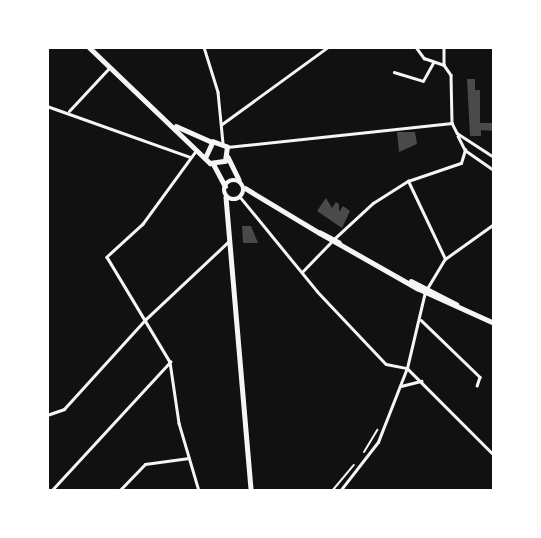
<!DOCTYPE html>
<style>
body{margin:0}
#map{position:relative;width:541px;height:538px;overflow:hidden;background:#111;font-family:"IBM Plex Sans",sans-serif}
div>[style]{position:absolute}
.building>*{inset:0;background:#4a4a4a}
.path>*{height:2px;margin:-1px;padding:0 1px;transform-origin:1px;border-radius:1px;background:#f5f5f5}
.minor>*{height:2.5px;margin:-1.25px;padding:0 1.25px;transform-origin:1.25px;border-radius:1.25px;background:#f5f5f5}
.secondary>*{height:4.5px;margin:-2.25px;padding:0 2.25px;transform-origin:2.25px;border-radius:2.25px;background:#f5f5f5}
.primary>*{height:4.5px;margin:-2.25px;padding:0 2.25px;transform-origin:2.25px;border-radius:2.25px;background:#f5f5f5}
.primary>.ring{margin:-2.25px;padding:0;box-sizing:content-box;background:none;border:4.5px solid #f5f5f5;border-radius:50%}
span{translate:-50% -50%;white-space:nowrap;text-align:center;line-height:1.15;-webkit-text-stroke:7px #fff;paint-order:stroke}
.frame{position:absolute;inset:0;border:49px solid #fff;pointer-events:none}
</style>
<div id="map">
<div class="building">
<i style="clip-path:polygon(467px 79px,475px 79px,475px 90px,480px 90px,480px 123px,494px 123px,494px 131px,481px 130px,481px 136px,470px 136px)"></i>
<i style="clip-path:polygon(397px 132px,415px 132px,417px 144px,399px 152px)"></i>
<i style="clip-path:polygon(326px 198px,332px 208px,336px 202px,339px 204px,339px 212px,343px 206px,350px 211px,342px 228px,317px 211px)"></i>
<i style="clip-path:polygon(242px 226px,251px 226px,258px 243px,243px 243px)"></i>
</div>
<div class="path">
<i style="left:364px;top:452px;width:26px;rotate:-59deg"></i>
<i style="left:332px;top:491px;width:34px;rotate:-50deg"></i>
</div>
<div class="minor">
<i style="left:204px;top:47px;width:47px;rotate:72.7deg"></i>
<i style="left:218px;top:92px;width:51px;rotate:84.4deg"></i>
<i style="left:416px;top:47px;width:14px;rotate:54deg"></i>
<i style="left:424px;top:58px;width:21px;rotate:19deg"></i>
<i style="left:444px;top:65px;width:12px;rotate:55deg"></i>
<i style="left:451px;top:75px;width:48px;rotate:88.8deg"></i>
<i style="left:444px;top:47px;width:18px;rotate:90deg"></i>
<i style="left:394px;top:72px;width:30px;rotate:17deg"></i>
<i style="left:423px;top:81px;width:21px;rotate:-61deg"></i>
<i style="left:47px;top:106px;width:152px;rotate:19.6deg"></i>
<i style="left:69px;top:111px;width:60px;rotate:-47deg"></i>
<i style="left:452px;top:123px;width:11px;rotate:63deg"></i>
<i style="left:457px;top:133px;width:44px;rotate:33deg"></i>
<i style="left:222px;top:124px;width:131px;rotate:-36deg"></i>
<i style="left:458px;top:136px;width:16px;rotate:63deg"></i>
<i style="left:465px;top:150px;width:35px;rotate:35deg"></i>
<i style="left:227px;top:147px;width:226px;rotate:-6.1deg"></i>
<i style="left:197px;top:150px;width:92px;rotate:126.1deg"></i>
<i style="left:143px;top:224px;width:49px;rotate:137.5deg"></i>
<i style="left:107px;top:257px;width:122px;rotate:59deg"></i>
<i style="left:170px;top:362px;width:62px;rotate:81.6deg"></i>
<i style="left:179px;top:423px;width:71px;rotate:73.6deg"></i>
<i style="left:241px;top:198px;width:120px;rotate:50.7deg"></i>
<i style="left:317px;top:291px;width:100px;rotate:46.6deg"></i>
<i style="left:386px;top:364px;width:21px;rotate:11deg"></i>
<i style="left:407px;top:368px;width:123px;rotate:45deg"></i>
<i style="left:334px;top:239px;width:53px;rotate:-42.7deg"></i>
<i style="left:373px;top:203px;width:41px;rotate:-32.2deg"></i>
<i style="left:445px;top:259px;width:86px;rotate:-115.4deg"></i>
<i style="left:408px;top:181px;width:56px;rotate:-18.8deg"></i>
<i style="left:461px;top:163px;width:14px;rotate:-73deg"></i>
<i style="left:302px;top:272px;width:43px;rotate:-45.9deg"></i>
<i style="left:421px;top:320px;width:82px;rotate:44deg"></i>
<i style="left:480px;top:377px;width:9px;rotate:108deg"></i>
<i style="left:401px;top:386px;width:21px;rotate:-14deg"></i>
<i style="left:47px;top:415px;width:18px;rotate:-19deg"></i>
<i style="left:64px;top:409px;width:122px;rotate:-47.7deg"></i>
<i style="left:146px;top:319px;width:112px;rotate:-43.2deg"></i>
<i style="left:51px;top:491px;width:176px;rotate:-47.3deg"></i>
<i style="left:119px;top:491px;width:37px;rotate:-46deg"></i>
<i style="left:145px;top:464px;width:44px;rotate:-7.8deg"></i>
<i style="left:340px;top:491px;width:62px;rotate:-52.2deg"></i>
<i style="left:378px;top:442px;width:79px;rotate:-68.6deg"></i>
<i style="left:407px;top:368px;width:78px;rotate:-76.7deg"></i>
<i style="left:425px;top:292px;width:39px;rotate:-59deg"></i>
<i style="left:445px;top:259px;width:60px;rotate:-35.5deg"></i>
</div>
<div class="secondary">
<i style="left:245px;top:188px;width:87px;rotate:31deg"></i>
<i style="left:339px;top:243px;width:21px;rotate:-152deg"></i>
<i style="left:320px;top:233px;width:112px;rotate:29.6deg"></i>
<i style="left:417px;top:288px;width:85px;rotate:24.4deg"></i>
<i style="left:411px;top:281px;width:51px;rotate:27.1deg"></i>
</div>
<div class="primary">
<i style="left:89px;top:47px;width:168px;rotate:43.8deg"></i>
<i style="left:210px;top:163px;width:15px;rotate:-8deg"></i>
<i style="left:225px;top:161px;width:14px;rotate:-82deg"></i>
<i style="left:227px;top:147px;width:15px;rotate:-160deg"></i>
<i style="left:213px;top:142px;width:17px;rotate:115deg"></i>
<i style="left:176px;top:126px;width:39px;rotate:24deg"></i>
<i style="left:228px;top:157px;width:25px;rotate:64deg"></i>
<i style="left:214px;top:165px;width:24px;rotate:62deg"></i>
<i class="ring" style="left:224px;top:180px;width:15.5px;height:15.5px"></i>
<i style="left:226px;top:197px;width:295px;rotate:85.1deg"></i>
</div>
<div class="frame"></div>
</div>
